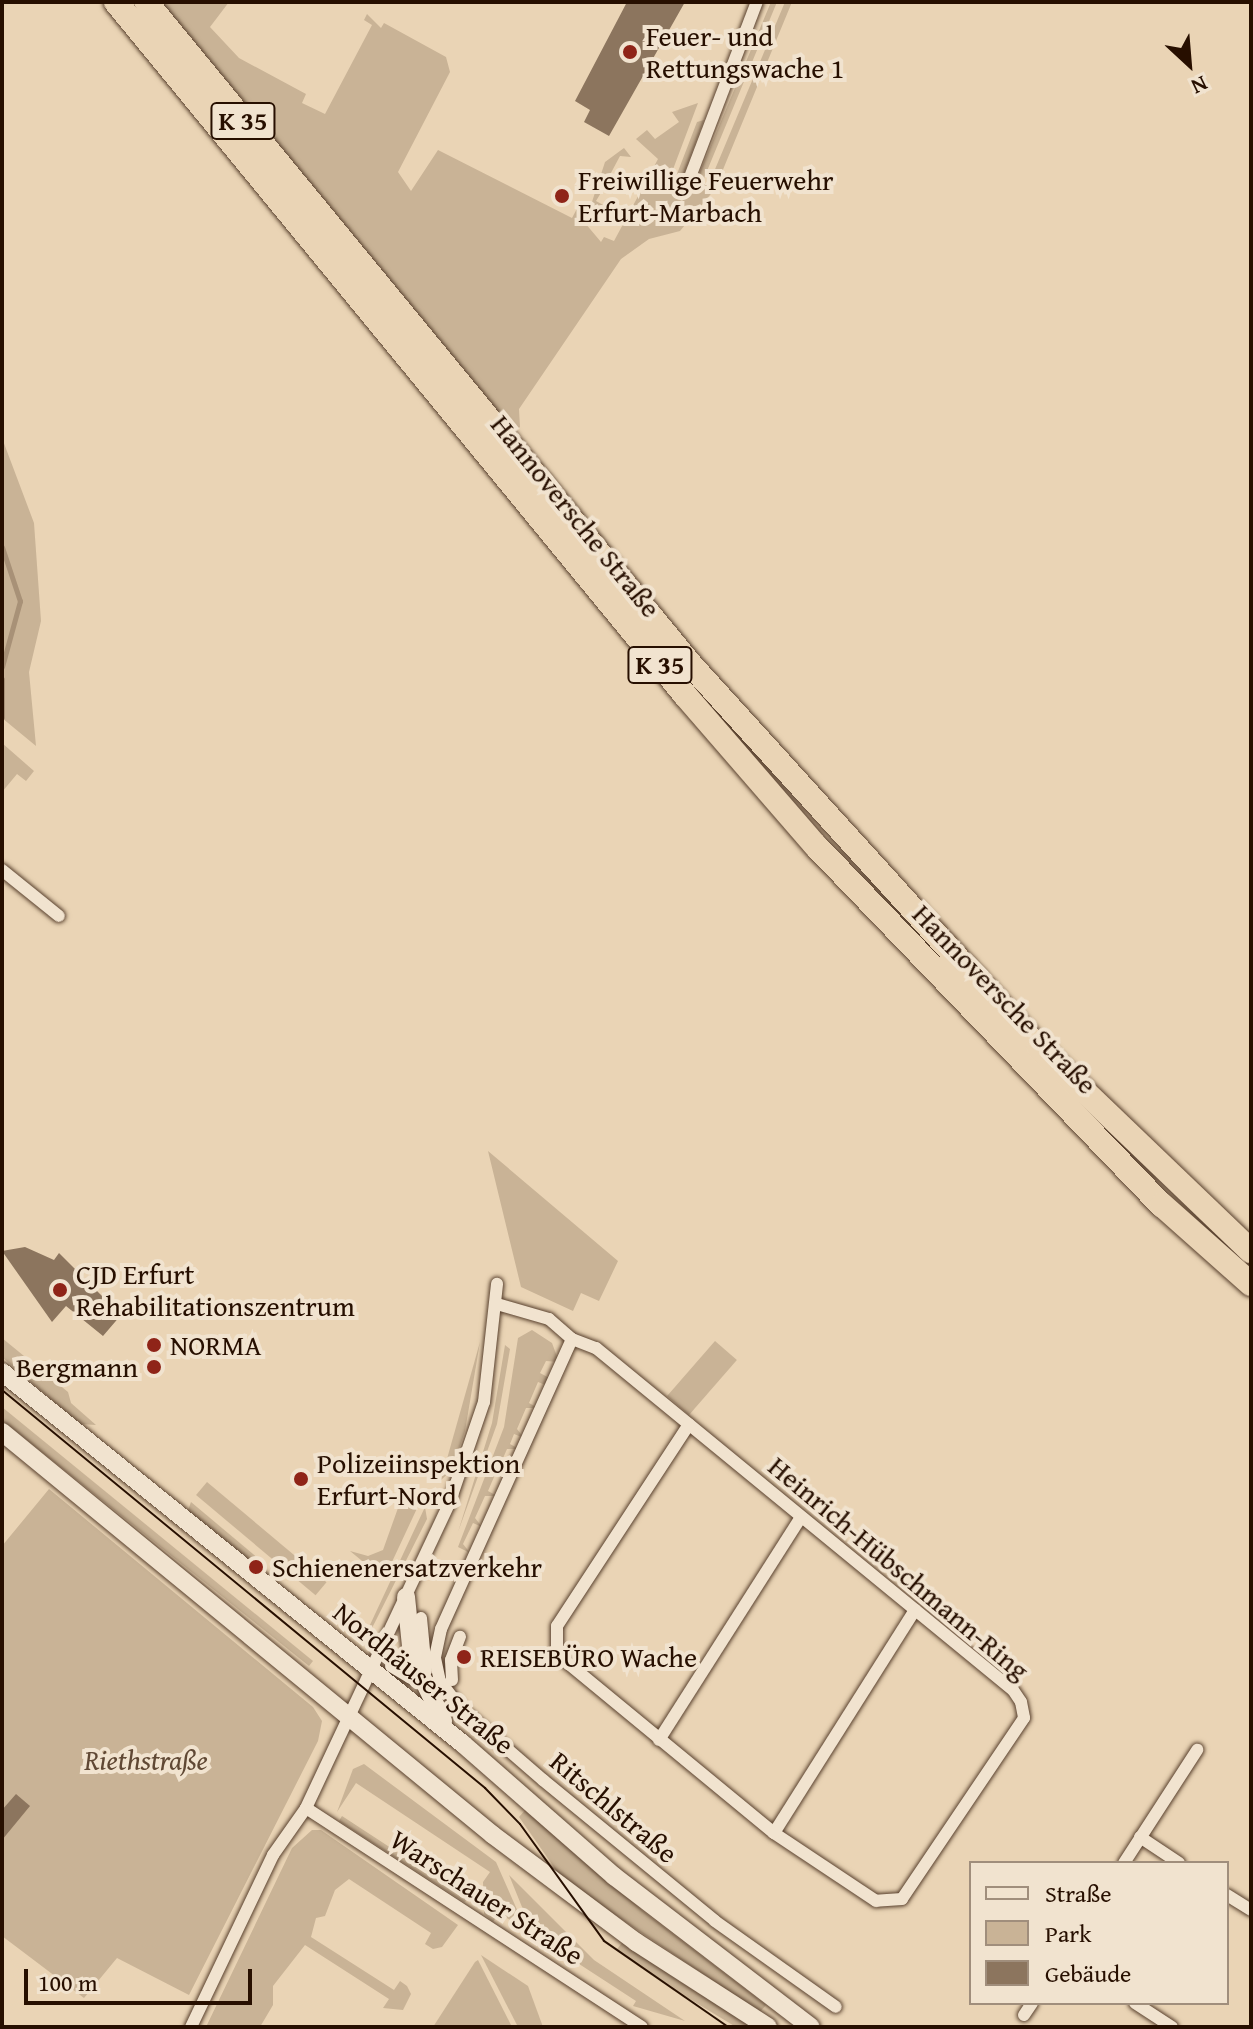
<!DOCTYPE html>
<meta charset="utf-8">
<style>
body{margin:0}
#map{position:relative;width:1253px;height:2029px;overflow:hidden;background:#ead4b5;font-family:"Gentium Book Plus",serif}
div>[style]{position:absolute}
.green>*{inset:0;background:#c9b396;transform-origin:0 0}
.stream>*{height:5px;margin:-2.5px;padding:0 2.5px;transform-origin:2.5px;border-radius:2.5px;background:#a89177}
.building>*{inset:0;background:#8c755e}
.roads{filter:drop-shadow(0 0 2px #58402d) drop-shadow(0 0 2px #58402d)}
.street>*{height:12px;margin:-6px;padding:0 6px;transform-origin:6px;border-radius:6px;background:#f1e3cf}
.secondary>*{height:18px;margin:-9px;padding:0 9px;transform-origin:9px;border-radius:9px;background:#f1e3cf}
.highway>*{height:24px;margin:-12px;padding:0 12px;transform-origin:12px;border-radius:12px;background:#ead4b5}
.tram>*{height:2px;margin:-1px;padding:0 1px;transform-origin:1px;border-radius:1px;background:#270f00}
.dots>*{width:22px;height:22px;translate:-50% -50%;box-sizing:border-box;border:4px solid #f1e3cf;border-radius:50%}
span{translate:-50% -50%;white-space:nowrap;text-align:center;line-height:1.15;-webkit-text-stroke:8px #f1e3cf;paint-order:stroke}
.shield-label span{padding:2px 6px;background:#f1e3cf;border:2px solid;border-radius:6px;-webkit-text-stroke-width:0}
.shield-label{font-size:26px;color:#270f00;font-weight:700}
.poi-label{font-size:28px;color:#270f00}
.left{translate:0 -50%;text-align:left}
.right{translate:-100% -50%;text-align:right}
.street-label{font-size:28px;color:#270f00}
.park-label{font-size:28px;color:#604834;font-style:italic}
.frame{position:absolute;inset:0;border:4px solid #270f00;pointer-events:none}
.legend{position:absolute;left:969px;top:1861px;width:260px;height:144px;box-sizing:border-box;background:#f1e3cf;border:2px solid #a08e7c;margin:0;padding:10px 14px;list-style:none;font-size:24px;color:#270f00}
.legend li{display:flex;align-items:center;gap:16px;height:40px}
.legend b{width:40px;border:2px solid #a08e7c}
.north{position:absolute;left:1149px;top:24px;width:80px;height:80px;-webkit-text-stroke:6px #f1e3cf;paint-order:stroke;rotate:154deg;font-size:22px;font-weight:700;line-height:32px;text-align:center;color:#270f00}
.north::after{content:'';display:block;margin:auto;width:28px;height:36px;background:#270f00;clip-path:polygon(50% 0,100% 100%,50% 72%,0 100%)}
.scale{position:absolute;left:24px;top:1969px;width:228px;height:36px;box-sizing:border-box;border:4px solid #270f00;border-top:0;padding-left:10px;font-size:24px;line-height:28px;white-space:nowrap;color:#270f00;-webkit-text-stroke:6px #f1e3cf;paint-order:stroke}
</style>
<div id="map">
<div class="green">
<i style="clip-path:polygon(159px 2px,229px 2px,210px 27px,239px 58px,306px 94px,302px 103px,325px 114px,372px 25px,364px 20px,367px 14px,381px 28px,384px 23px,446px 57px,450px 72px,398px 172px,411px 191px,438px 150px,572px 218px,580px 203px,590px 208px,605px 162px,624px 148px,631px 157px,620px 156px,604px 186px,613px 192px,602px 191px,596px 201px,605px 206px,594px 206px,585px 223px,601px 242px,604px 237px,614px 241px,658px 159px,636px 139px,647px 130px,655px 139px,679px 122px,672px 112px,698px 103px,672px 172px,677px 174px,697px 122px,704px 120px,683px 176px,696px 181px,771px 2px,777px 2px,702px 183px,708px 186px,785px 2px,792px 2px,715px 189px,680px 231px,649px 239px,621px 259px,519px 409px,520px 427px,513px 432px)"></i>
<i style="clip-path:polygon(2px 438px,34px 523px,41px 621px,29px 672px,36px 746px,2px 718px)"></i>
<i style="clip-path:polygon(2px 743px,34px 771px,26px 781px,17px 774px,2px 792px)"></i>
<i style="clip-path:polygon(488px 1151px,618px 1261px,599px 1301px,581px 1293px,573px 1311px,521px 1287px)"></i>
<i style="clip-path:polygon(532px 1330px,552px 1343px,559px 1362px,546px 1361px,540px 1373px,551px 1379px,548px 1386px,538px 1382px,529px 1403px,538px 1408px,526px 1408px,517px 1429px,524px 1438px,514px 1434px,510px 1444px,519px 1449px,507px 1449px,500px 1465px,507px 1474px,497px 1470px,488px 1491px,497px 1496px,485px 1496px,475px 1518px,482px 1527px,473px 1523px,463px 1544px,470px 1553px,458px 1547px,504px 1427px,518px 1338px)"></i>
<i style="clip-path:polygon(2px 1338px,68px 1392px,71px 1403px,96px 1425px,80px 1424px,2px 1357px)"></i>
<i style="left:715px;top:1341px;width:29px;height:73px;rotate:41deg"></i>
<i style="clip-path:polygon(480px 1342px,465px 1431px,452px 1470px,441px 1480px)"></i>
<i style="clip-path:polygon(505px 1345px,510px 1349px,497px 1424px,458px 1532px,492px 1423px)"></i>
<i style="clip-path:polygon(2px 1407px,313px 1661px,309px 1666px,2px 1420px)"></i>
<i style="left:207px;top:1482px;width:156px;height:17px;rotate:40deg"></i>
<i style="clip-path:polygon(49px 1489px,313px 1707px,322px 1721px,318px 1741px,189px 1995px,117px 1958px,84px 1998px,2px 1936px,2px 1546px)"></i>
<i style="clip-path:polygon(408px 1499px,420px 1502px,384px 1579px,350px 1551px,368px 1556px,383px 1550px,398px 1508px)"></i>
<i style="clip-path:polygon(191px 1502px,266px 1565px,262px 1569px,187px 1513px)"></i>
<i style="clip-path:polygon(425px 1507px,427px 1519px,370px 1632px,369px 1627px)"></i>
<i style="clip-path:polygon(364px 1764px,496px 1862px,526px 1930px,499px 1913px,493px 1922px,484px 1914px,483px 1882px,490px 1872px,356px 1783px,337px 1812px,353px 1769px)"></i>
<i style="clip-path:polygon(527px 1808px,644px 1912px,766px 2005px,760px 2012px,563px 1880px,519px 1817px)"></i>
<i style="clip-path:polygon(342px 1816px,463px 1895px,469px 1886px,474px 1898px,464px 1902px,339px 1821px)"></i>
<i style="clip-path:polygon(312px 1830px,321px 1830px,458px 1925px,442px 1947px,433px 1949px,425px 1944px,431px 1933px,349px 1879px,335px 1890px,325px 1916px,316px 1918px,311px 1937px,394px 1990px,400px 1981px,407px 1986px,411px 1994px,403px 2010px,383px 2008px,389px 1999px,305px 1945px,273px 1986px,273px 2005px,260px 2027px,206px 2027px,292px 1848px)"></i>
<i style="clip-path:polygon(509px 1875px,594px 1960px,685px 2021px,633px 2006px,636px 2001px,533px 1934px)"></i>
<i style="clip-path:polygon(622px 1943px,676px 1979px,752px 2027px,736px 2027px,683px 1995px,622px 1953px,617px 1949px)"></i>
<i style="clip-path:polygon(481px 1955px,528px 1986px,543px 2027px,518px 2027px)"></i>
<i style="clip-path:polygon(478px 1960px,512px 2027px,433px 2027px,475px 1962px)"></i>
</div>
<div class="stream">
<i style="left:2px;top:547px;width:57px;rotate:71.6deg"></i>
<i style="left:20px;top:601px;width:68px;rotate:105.3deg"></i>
<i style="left:2px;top:679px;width:38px;rotate:90deg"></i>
</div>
<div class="building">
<i style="clip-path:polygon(627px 2px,685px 2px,609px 136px,584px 122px,590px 110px,575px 101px)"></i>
<i style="clip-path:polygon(25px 1247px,54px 1260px,59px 1253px,121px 1315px,103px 1336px,66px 1306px,52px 1322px,2px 1251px)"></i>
<i style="clip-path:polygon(16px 1794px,30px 1806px,2px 1840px,2px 1810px)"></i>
</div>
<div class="roads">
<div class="street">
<i style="left:690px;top:177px;width:187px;rotate:-69.1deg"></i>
<i style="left:2px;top:870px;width:73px;rotate:38.9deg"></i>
<i style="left:497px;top:1304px;width:54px;rotate:16.1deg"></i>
<i style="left:549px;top:1319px;width:30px;rotate:41deg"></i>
<i style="left:572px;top:1339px;width:26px;rotate:21deg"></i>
<i style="left:596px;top:1348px;width:539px;rotate:39.36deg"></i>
<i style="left:1013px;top:1690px;width:14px;rotate:56deg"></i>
<i style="left:1021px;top:1702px;width:16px;rotate:79deg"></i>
<i style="left:1024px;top:1718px;width:218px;rotate:124deg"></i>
<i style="left:902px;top:1899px;width:26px;rotate:176deg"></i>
<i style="left:876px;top:1901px;width:123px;rotate:-146.3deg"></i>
<i style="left:774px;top:1833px;width:281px;rotate:-140.5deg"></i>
<i style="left:557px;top:1654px;width:28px;rotate:-90deg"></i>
<i style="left:557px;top:1626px;width:241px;rotate:-56.8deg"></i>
<i style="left:572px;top:1339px;width:318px;rotate:114.3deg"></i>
<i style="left:441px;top:1629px;width:30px;rotate:102deg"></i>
<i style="left:435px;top:1658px;width:24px;rotate:78deg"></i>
<i style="left:440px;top:1681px;width:35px;rotate:53deg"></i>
<i style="left:461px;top:1709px;width:108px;rotate:40.9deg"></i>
<i style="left:543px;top:1780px;width:222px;rotate:39.3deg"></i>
<i style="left:715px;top:1921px;width:148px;rotate:35.4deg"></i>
<i style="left:421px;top:1618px;width:53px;rotate:84.6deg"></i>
<i style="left:391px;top:1666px;width:26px;rotate:31deg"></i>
<i style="left:452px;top:1680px;width:20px;rotate:-93deg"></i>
<i style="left:451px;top:1660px;width:25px;rotate:-69deg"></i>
<i style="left:659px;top:1740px;width:264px;rotate:-57.5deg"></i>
<i style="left:306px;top:1808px;width:401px;rotate:33.1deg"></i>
<i style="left:774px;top:1833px;width:264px;rotate:-57.7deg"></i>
<i style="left:1140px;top:1837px;width:47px;rotate:33.7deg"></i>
<i style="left:1124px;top:1863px;width:135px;rotate:-57.1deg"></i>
<i style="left:1227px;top:1895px;width:28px;rotate:32deg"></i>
<i style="left:1135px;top:2003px;width:44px;rotate:33deg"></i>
<i style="left:1024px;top:2015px;width:14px;rotate:-56deg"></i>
<i style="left:191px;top:2027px;width:191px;rotate:-64.5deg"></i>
<i style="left:273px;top:1855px;width:57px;rotate:-54.9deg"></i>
<i style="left:306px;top:1808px;width:336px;rotate:-64.8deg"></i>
<i style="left:449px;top:1504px;width:108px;rotate:-71.1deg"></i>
<i style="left:484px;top:1402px;width:119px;rotate:-83.7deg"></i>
</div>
<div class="secondary">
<i style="left:2px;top:1372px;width:592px;rotate:38.9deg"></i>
<i style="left:463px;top:1744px;width:201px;rotate:41.2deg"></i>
<i style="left:614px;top:1876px;width:248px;rotate:37.5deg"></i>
<i style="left:2px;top:1432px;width:635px;rotate:39.38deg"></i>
<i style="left:493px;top:1835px;width:179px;rotate:36.8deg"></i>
<i style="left:636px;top:1942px;width:157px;rotate:32.8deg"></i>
<i style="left:406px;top:1597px;width:59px;rotate:84.2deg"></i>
<i style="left:412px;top:1656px;width:72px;rotate:64.5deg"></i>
</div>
<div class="highway">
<i style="left:116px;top:2px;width:897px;rotate:50.61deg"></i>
<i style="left:685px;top:695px;width:200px;rotate:49.1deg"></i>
<i style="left:816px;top:846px;width:499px;rotate:46.1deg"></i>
<i style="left:1162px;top:1205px;width:119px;rotate:41.6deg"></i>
<i style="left:146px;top:2px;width:858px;rotate:50.58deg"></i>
<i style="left:691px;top:665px;width:516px;rotate:47.75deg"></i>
<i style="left:1038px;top:1047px;width:295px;rotate:43.8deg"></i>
</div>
</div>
<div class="tram">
<i style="left:2px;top:1390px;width:626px;rotate:39.49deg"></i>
<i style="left:485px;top:1788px;width:50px;rotate:45.8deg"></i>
<i style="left:520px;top:1824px;width:144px;rotate:54.3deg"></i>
<i style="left:604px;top:1941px;width:151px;rotate:34.7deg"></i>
</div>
<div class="dots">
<i style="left:630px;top:52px;background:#8f2418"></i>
<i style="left:562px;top:196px;background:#8f2418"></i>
<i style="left:60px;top:1290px;background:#8f2418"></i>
<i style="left:154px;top:1345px;background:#8f2418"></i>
<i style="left:154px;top:1367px;background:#8f2418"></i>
<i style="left:301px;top:1479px;background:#8f2418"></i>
<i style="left:256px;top:1567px;background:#8f2418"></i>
<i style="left:464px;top:1657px;background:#8f2418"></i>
</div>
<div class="shield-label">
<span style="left:243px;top:121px">K 35</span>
<span style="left:660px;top:665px">K 35</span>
</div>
<div class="poi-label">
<span class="left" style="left:646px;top:52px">Feuer- und<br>Rettungswache 1</span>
<span class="left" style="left:578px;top:196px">Freiwillige Feuerwehr<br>Erfurt-Marbach</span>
<span class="left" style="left:76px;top:1290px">CJD Erfurt<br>Rehabilitationszentrum</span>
<span class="left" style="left:170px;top:1345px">NORMA</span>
<span class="right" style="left:138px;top:1367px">Bergmann</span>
<span class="left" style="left:317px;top:1479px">Polizeiinspektion<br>Erfurt-Nord</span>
<span class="left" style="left:272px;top:1567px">Schienenersatzverkehr</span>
<span class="left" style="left:480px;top:1657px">REISEBÜRO Wache</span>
</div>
<div class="street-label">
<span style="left:576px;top:516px;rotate:51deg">Hannoversche Straße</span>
<span style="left:1005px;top:999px;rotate:46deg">Hannoversche Straße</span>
<span style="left:899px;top:1568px;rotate:40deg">Heinrich-Hübschmann-Ring</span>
<span style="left:424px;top:1678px;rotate:39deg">Nordhäuser Straße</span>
<span style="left:614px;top:1807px;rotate:40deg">Ritschlstraße</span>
<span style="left:487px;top:1897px;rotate:33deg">Warschauer Straße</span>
</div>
<div class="park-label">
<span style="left:146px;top:1760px">Riethstraße</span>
</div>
<div class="frame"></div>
<ul class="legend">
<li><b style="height:10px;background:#f1e3cf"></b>Straße</li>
<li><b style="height:22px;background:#c9b396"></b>Park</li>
<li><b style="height:22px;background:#8c755e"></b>Gebäude</li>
</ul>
<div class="north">N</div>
<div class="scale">100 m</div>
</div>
